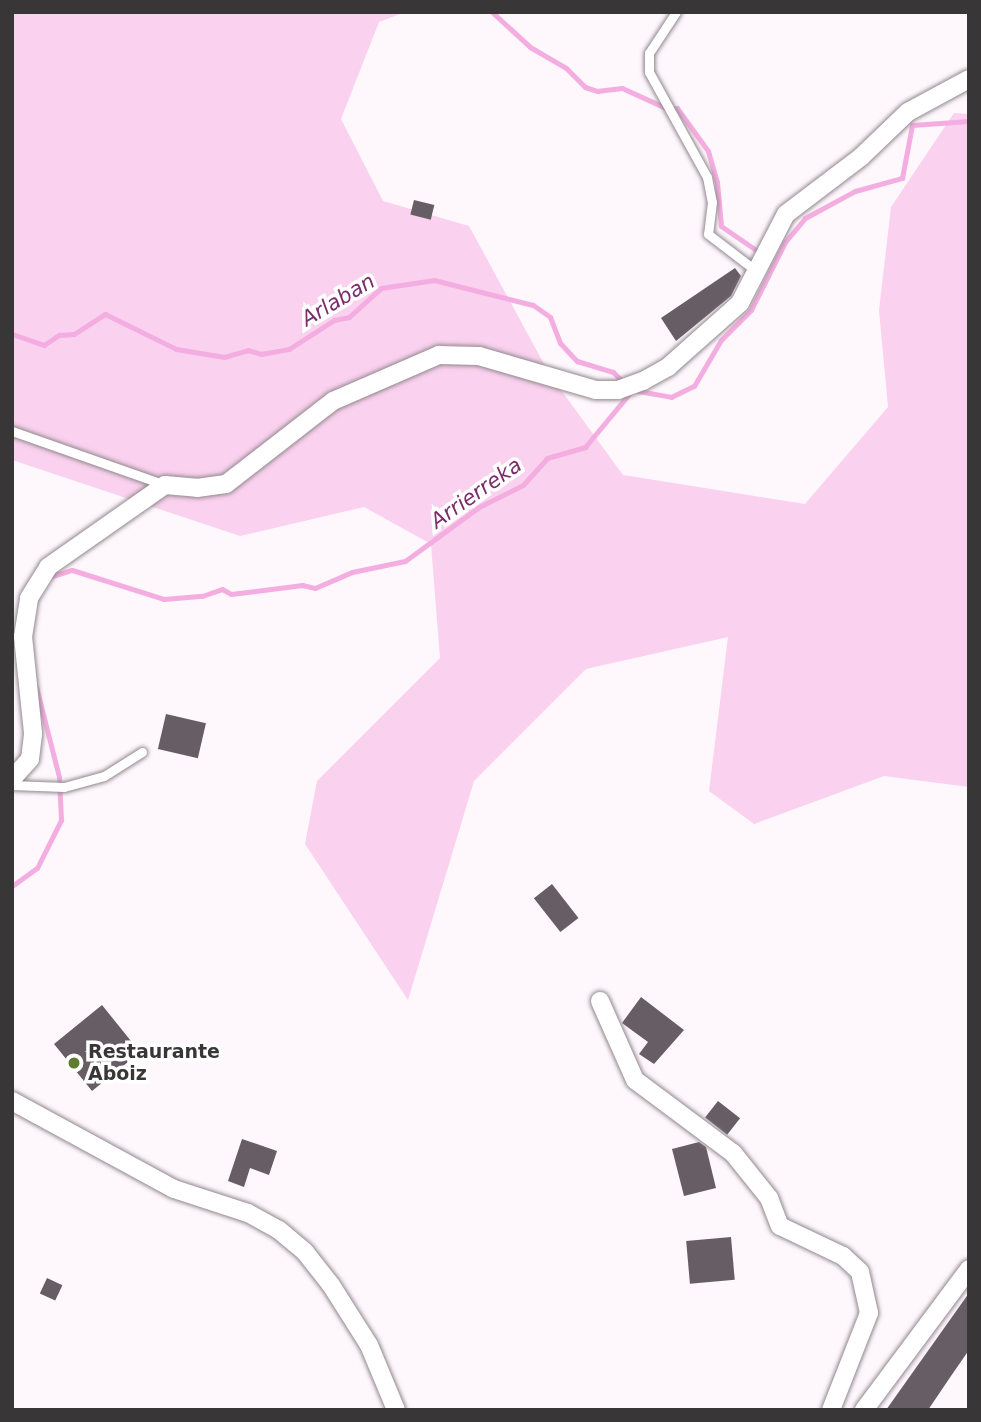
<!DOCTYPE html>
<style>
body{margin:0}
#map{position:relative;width:981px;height:1422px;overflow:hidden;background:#fef7fc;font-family:"DejaVu Sans",sans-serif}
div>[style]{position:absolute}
.green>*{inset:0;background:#fad1ee}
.stream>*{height:5px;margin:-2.5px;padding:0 2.5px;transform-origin:2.5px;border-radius:2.5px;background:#f4ade0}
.building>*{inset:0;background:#665e64;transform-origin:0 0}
.roads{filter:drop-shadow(0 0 2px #91888e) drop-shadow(0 0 2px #91888e)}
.lane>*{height:9px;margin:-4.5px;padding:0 4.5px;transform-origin:4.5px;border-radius:4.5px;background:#fff}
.street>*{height:18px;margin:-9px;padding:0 9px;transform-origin:9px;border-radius:9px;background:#fff}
.dots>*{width:19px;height:19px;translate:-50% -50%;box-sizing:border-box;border:4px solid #fff;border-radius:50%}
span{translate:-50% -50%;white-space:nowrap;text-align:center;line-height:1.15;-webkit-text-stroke:7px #fff;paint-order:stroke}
.poi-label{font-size:19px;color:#393638;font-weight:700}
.left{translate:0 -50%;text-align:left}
.water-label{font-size:21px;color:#7c2b6b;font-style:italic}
.frame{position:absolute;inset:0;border:14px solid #393638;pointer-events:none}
</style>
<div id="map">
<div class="green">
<i style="clip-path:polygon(12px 12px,405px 12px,379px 22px,341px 119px,383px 201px,469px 226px,550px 375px,623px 475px,805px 504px,888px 407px,879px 310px,891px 207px,954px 113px,969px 114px,969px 787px,884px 776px,754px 824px,709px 791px,728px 637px,586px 669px,474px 781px,408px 1000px,305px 844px,317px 781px,440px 658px,431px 544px,364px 507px,240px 536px,12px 460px)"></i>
</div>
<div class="stream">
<i style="left:492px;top:12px;width:52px;rotate:42.6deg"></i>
<i style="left:530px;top:47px;width:42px;rotate:30.3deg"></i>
<i style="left:566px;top:68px;width:27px;rotate:45deg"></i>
<i style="left:585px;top:87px;width:13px;rotate:18deg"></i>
<i style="left:597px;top:91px;width:25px;rotate:-7deg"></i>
<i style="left:622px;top:88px;width:51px;rotate:24.5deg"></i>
<i style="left:668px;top:109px;width:9px;rotate:-6deg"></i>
<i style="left:677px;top:108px;width:53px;rotate:54.2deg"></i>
<i style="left:708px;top:151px;width:32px;rotate:74deg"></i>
<i style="left:717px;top:182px;width:44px;rotate:84.8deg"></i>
<i style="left:721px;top:226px;width:42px;rotate:34.4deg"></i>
<i style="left:12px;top:334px;width:34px;rotate:19deg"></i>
<i style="left:44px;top:345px;width:18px;rotate:-34deg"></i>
<i style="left:59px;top:335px;width:15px;rotate:-4deg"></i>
<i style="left:74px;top:334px;width:37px;rotate:-33deg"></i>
<i style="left:105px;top:314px;width:79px;rotate:26.2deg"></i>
<i style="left:176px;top:349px;width:49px;rotate:9.5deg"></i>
<i style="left:224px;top:357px;width:25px;rotate:-16deg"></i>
<i style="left:248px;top:350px;width:14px;rotate:17deg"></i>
<i style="left:261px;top:354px;width:28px;rotate:-10deg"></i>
<i style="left:289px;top:349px;width:54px;rotate:-32.8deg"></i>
<i style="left:334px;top:320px;width:15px;rotate:-11deg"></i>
<i style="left:349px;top:317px;width:43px;rotate:-42.2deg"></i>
<i style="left:381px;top:288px;width:54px;rotate:-8.6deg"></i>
<i style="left:434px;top:280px;width:102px;rotate:14.2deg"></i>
<i style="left:533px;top:305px;width:21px;rotate:35deg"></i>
<i style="left:550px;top:317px;width:28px;rotate:69deg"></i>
<i style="left:560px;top:343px;width:25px;rotate:47deg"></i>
<i style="left:577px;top:361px;width:38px;rotate:17deg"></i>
<i style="left:613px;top:372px;width:16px;rotate:45deg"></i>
<i style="left:638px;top:391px;width:34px;rotate:10deg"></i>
<i style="left:671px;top:397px;width:25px;rotate:-26deg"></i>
<i style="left:694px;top:386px;width:53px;rotate:-59.6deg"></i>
<i style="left:721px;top:340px;width:42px;rotate:-45deg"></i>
<i style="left:751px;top:310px;width:76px;rotate:-63.4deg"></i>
<i style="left:785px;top:242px;width:31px;rotate:-50deg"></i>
<i style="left:805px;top:218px;width:57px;rotate:-28.4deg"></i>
<i style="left:855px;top:191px;width:49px;rotate:-15.5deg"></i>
<i style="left:902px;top:178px;width:54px;rotate:-79.3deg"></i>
<i style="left:912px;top:125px;width:57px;rotate:-4deg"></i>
<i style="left:49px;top:577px;width:24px;rotate:-17deg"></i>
<i style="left:72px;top:570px;width:96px;rotate:17.5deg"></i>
<i style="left:164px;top:599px;width:38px;rotate:-5deg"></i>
<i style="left:202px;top:596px;width:21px;rotate:-19deg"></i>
<i style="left:222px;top:589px;width:10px;rotate:29deg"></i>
<i style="left:231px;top:594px;width:72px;rotate:-7.2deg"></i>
<i style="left:302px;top:585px;width:13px;rotate:13deg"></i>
<i style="left:315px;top:588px;width:40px;rotate:-23.4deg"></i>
<i style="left:352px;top:572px;width:54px;rotate:-11.7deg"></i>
<i style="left:405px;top:561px;width:92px;rotate:-36.1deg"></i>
<i style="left:479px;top:507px;width:49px;rotate:-26.6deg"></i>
<i style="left:523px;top:485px;width:36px;rotate:-48deg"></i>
<i style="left:547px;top:458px;width:40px;rotate:-16deg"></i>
<i style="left:585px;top:447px;width:69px;rotate:-50.3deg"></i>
<i style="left:12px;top:886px;width:31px;rotate:-36deg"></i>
<i style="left:37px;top:868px;width:54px;rotate:-63.4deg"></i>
<i style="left:61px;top:820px;width:43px;rotate:-92.7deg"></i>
<i style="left:59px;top:777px;width:93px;rotate:-104.3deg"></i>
</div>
<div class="building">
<i style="left:414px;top:200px;width:21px;height:15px;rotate:14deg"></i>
<i style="clip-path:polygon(735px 268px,741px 276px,731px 296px,676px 341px,661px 318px)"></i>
<i style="left:166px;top:714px;width:41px;height:36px;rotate:13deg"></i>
<i style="left:552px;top:884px;width:43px;height:23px;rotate:52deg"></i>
<i style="clip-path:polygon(641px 997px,684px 1030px,654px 1064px,639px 1054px,648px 1042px,622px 1023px)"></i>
<i style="clip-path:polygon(102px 1005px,135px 1046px,123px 1056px,128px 1062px,92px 1091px,54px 1044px)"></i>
<i style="left:718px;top:1101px;width:28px;height:21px;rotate:38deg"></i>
<i style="clip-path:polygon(242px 1139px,277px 1151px,269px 1175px,250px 1168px,244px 1187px,228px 1181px)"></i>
<i style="clip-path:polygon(699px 1142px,706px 1147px,716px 1188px,684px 1196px,672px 1149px)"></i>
<i style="left:731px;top:1237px;width:43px;height:45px;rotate:85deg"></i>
<i style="left:47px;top:1278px;width:17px;height:17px;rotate:25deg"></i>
<i style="clip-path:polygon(969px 1293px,969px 1350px,951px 1376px,928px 1410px,886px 1410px)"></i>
</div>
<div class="roads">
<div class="lane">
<i style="left:676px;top:12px;width:49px;rotate:123.4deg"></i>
<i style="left:649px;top:53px;width:19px;rotate:90deg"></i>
<i style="left:649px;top:72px;width:120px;rotate:61.1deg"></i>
<i style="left:707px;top:177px;width:25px;rotate:79deg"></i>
<i style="left:712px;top:202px;width:32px;rotate:97deg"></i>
<i style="left:708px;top:234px;width:59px;rotate:37.5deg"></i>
<i style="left:12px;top:431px;width:162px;rotate:19.4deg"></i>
<i style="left:12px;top:785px;width:52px;rotate:2.2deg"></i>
<i style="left:64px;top:787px;width:41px;rotate:-15.4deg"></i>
<i style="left:104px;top:776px;width:45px;rotate:-32.3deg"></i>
</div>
<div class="street">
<i style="left:12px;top:779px;width:27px;rotate:-48deg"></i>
<i style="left:30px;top:759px;width:26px;rotate:-83deg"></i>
<i style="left:33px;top:733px;width:97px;rotate:-95.9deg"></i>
<i style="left:23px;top:637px;width:39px;rotate:-81deg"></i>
<i style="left:29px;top:598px;width:36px;rotate:-58deg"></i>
<i style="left:48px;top:567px;width:143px;rotate:-35deg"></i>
<i style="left:165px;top:485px;width:32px;rotate:5deg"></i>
<i style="left:197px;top:488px;width:29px;rotate:-8deg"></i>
<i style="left:226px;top:484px;width:135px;rotate:-37.8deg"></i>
<i style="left:333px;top:401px;width:116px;rotate:-23.5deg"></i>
<i style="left:439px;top:355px;width:40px;rotate:1.4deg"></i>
<i style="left:479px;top:356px;width:122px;rotate:16.2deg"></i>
<i style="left:596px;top:390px;width:22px"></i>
<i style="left:618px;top:390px;width:27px;rotate:-20deg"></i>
<i style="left:643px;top:381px;width:29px;rotate:-29deg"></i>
<i style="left:668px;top:367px;width:96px;rotate:-41.6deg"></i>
<i style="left:740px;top:303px;width:100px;rotate:-62.7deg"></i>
<i style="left:786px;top:214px;width:94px;rotate:-37.2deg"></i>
<i style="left:861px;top:157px;width:65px;rotate:-43.8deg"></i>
<i style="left:908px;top:112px;width:69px;rotate:-28.4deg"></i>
<i style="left:600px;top:1001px;width:86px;rotate:66.1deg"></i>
<i style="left:635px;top:1080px;width:122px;rotate:36.7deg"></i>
<i style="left:733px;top:1153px;width:58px;rotate:51.3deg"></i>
<i style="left:769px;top:1198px;width:30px;rotate:69deg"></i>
<i style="left:780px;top:1226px;width:70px;rotate:25.5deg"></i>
<i style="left:843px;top:1256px;width:23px;rotate:43deg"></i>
<i style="left:860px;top:1272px;width:42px;rotate:77.6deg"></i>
<i style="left:869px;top:1313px;width:104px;rotate:111.4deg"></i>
<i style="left:12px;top:1101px;width:184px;rotate:28.5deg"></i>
<i style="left:174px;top:1189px;width:78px;rotate:18deg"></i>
<i style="left:248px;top:1213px;width:35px;rotate:29deg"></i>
<i style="left:279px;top:1230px;width:34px;rotate:40deg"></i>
<i style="left:305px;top:1252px;width:42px;rotate:51.8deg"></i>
<i style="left:331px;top:1285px;width:71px;rotate:57.7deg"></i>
<i style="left:369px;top:1345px;width:70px;rotate:67.4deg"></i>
<i style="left:864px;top:1410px;width:176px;rotate:-53.3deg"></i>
</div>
</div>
<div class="dots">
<i style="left:74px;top:1063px;background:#607c30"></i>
</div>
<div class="poi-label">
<span class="left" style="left:88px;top:1063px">Restaurante<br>Aboiz</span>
</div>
<div class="water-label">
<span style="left:338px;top:300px;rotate:-31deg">Arlaban</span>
<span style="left:476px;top:493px;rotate:-35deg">Arrierreka</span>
</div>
<div class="frame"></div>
</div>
